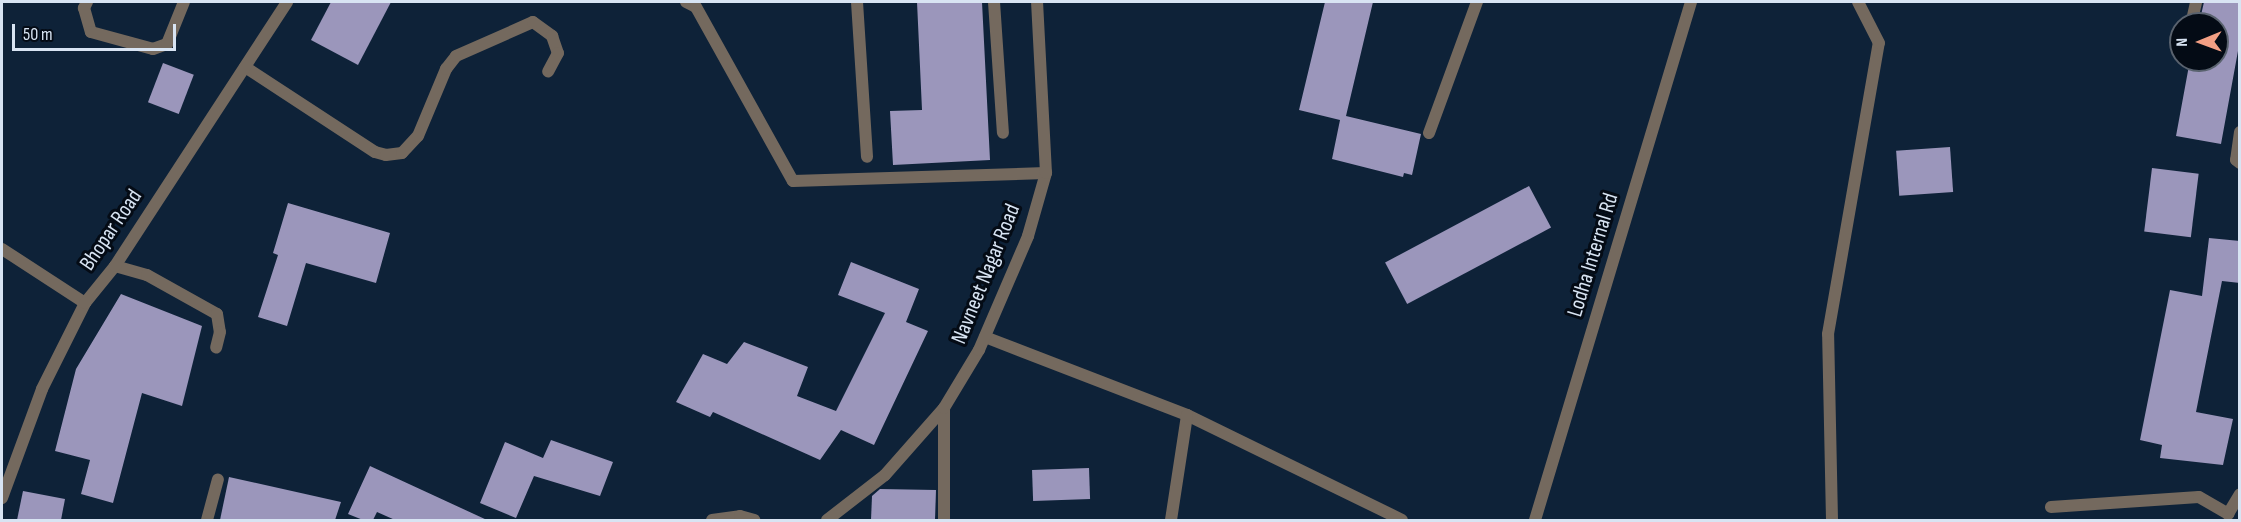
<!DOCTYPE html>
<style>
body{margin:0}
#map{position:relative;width:2241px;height:522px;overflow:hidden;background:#0e2238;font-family:"Sofia Sans Condensed",sans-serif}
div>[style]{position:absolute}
.building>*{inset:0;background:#9b96bb;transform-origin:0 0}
.service>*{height:12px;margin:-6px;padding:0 6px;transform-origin:6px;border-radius:6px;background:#74695e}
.minor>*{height:12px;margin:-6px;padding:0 6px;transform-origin:6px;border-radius:6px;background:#74695e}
.tertiary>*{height:12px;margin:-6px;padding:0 6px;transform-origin:6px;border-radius:6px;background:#74695e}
span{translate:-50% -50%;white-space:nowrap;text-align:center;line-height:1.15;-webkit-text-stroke:6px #040b15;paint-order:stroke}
.street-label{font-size:22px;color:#d8e4f3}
.frame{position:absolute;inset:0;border:3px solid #d8e4f3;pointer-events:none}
.north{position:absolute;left:2169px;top:12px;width:60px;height:60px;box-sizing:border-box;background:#040b15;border:2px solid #59626e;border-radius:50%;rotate:269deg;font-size:16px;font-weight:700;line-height:24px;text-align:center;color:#d8e4f3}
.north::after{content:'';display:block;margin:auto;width:21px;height:27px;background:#f39f84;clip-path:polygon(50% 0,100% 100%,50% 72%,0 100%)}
.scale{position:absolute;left:12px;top:24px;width:164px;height:27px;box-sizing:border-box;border:3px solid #d8e4f3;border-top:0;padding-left:8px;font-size:18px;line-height:21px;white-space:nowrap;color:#d8e4f3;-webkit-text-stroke:4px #040b15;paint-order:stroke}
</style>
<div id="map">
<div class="building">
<i style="clip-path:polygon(331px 2px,391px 2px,358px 65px,311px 40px)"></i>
<i style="clip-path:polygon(917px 2px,982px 2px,990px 160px,893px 165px,890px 111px,922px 110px)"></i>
<i style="clip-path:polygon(1325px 2px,1373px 2px,1346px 116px,1421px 134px,1412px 175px,1404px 173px,1403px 177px,1332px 159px,1340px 120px,1299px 110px)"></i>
<i style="clip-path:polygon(2204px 2px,2240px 2px,2240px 40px,2221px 144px,2176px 136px,2190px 60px,2217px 60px,2217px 24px,2199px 24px)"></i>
<i style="left:163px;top:63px;width:33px;height:42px;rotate:21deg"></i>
<i style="left:1950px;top:147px;width:45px;height:54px;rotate:86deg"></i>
<i style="left:2152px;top:168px;width:47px;height:64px;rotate:7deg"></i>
<i style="left:1529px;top:186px;width:47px;height:163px;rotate:62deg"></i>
<i style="clip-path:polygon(288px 203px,390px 233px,376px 283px,306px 263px,287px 326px,258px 317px,278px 255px,273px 253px)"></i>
<i style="clip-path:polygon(2209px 238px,2240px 241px,2240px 283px,2222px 281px,2196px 412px,2233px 419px,2223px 465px,2160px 458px,2162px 445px,2140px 440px,2170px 290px,2202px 296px)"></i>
<i style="clip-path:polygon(851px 262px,919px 289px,906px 322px,928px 331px,874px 445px,841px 430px,820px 460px,713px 412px,710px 417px,676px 402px,703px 354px,727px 364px,744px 342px,808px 367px,797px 396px,836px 411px,885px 313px,838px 295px)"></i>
<i style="clip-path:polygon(121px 294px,202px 326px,182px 406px,142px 393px,113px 503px,81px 494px,90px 460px,55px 451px,76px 369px)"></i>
<i style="clip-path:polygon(551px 440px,613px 462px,600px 496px,534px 476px,516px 518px,480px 503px,505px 442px,543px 458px)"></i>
<i style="clip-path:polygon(370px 466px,487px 520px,395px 520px,377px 512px,373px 520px,363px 520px,348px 514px)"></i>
<i style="left:1089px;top:468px;width:31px;height:57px;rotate:88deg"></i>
<i style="clip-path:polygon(229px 477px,341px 502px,335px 520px,220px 520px)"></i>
<i style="clip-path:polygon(880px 489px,936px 490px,935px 520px,871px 520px,872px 496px)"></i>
<i style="clip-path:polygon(23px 491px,65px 499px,61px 520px,17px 520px)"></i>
</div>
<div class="service">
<i style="left:857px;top:2px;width:155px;rotate:86.3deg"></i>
<i style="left:994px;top:2px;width:131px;rotate:86.1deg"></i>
<i style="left:245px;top:67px;width:155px;rotate:33.2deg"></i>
<i style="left:375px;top:152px;width:11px;rotate:15deg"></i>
<i style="left:386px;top:155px;width:16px;rotate:-7deg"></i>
<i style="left:402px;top:153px;width:23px;rotate:-47deg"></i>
<i style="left:418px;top:136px;width:73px;rotate:-67.3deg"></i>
<i style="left:446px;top:69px;width:16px;rotate:-52deg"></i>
<i style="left:456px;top:56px;width:84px;rotate:-23.8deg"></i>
<i style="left:533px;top:22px;width:24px;rotate:36deg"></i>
<i style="left:552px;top:36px;width:18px;rotate:71deg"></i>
<i style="left:558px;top:53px;width:21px;rotate:118deg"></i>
<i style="left:115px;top:266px;width:33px;rotate:16deg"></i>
<i style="left:147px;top:275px;width:80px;rotate:29.1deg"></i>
<i style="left:217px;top:314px;width:18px;rotate:81deg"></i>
<i style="left:220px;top:332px;width:16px;rotate:104deg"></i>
</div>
<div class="minor">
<i style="left:87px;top:2px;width:7px;rotate:117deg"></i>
<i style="left:84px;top:8px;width:25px;rotate:74deg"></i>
<i style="left:91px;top:32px;width:64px;rotate:15.3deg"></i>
<i style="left:153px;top:49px;width:15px;rotate:-20deg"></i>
<i style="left:167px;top:44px;width:45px;rotate:-68deg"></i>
<i style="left:686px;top:2px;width:11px;rotate:27deg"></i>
<i style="left:696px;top:7px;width:199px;rotate:60.9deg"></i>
<i style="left:793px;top:181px;width:253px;rotate:-1.8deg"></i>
<i style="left:2192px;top:20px;width:18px;rotate:-77deg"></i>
<i style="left:2240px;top:132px;width:28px;rotate:98deg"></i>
<i style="left:2236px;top:160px;width:5px;rotate:37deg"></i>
<i style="left:1429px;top:133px;width:140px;rotate:-69.9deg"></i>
<i style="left:2px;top:249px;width:99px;rotate:33deg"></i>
<i style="left:985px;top:337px;width:217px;rotate:21.1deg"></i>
<i style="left:1187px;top:415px;width:239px;rotate:26deg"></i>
<i style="left:2051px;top:507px;width:148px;rotate:-3.9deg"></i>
<i style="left:2199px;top:497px;width:34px;rotate:30deg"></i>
<i style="left:2228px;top:514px;width:23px;rotate:-59deg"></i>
<i style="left:207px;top:520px;width:42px;rotate:-75deg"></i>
<i style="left:712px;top:520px;width:28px;rotate:-8deg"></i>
<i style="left:740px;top:516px;width:15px;rotate:16deg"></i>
<i style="left:827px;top:520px;width:73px;rotate:-37.8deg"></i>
<i style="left:885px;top:475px;width:89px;rotate:-48.6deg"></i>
<i style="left:944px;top:520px;width:112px;rotate:-90deg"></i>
<i style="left:944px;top:408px;width:68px;rotate:-58.9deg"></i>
<i style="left:979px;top:350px;width:124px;rotate:-66.7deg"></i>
<i style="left:1028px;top:236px;width:66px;rotate:-74.1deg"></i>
<i style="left:1046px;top:173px;width:171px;rotate:-93deg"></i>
<i style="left:1171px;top:520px;width:106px;rotate:-81.3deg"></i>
<i style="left:1535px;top:520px;width:541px;rotate:-73.24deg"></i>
<i style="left:1832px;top:520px;width:186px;rotate:-91.2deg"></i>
<i style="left:1828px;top:334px;width:295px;rotate:-80.1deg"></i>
<i style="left:1879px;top:43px;width:46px;rotate:-117.1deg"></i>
</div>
<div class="tertiary">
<i style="left:2px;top:498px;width:116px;rotate:-69.8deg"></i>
<i style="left:42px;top:389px;width:96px;rotate:-63.4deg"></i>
<i style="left:85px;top:303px;width:48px;rotate:-51deg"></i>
<i style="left:115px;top:266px;width:315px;rotate:-56.9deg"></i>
</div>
<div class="street-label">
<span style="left:111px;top:230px;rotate:-56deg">Bhopar Road</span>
<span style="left:1593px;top:255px;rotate:-73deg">Lodha Internal Rd</span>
<span style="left:986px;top:274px;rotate:-68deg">Navneet Nagar Road</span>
</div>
<div class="frame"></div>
<div class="north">N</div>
<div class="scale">50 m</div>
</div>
